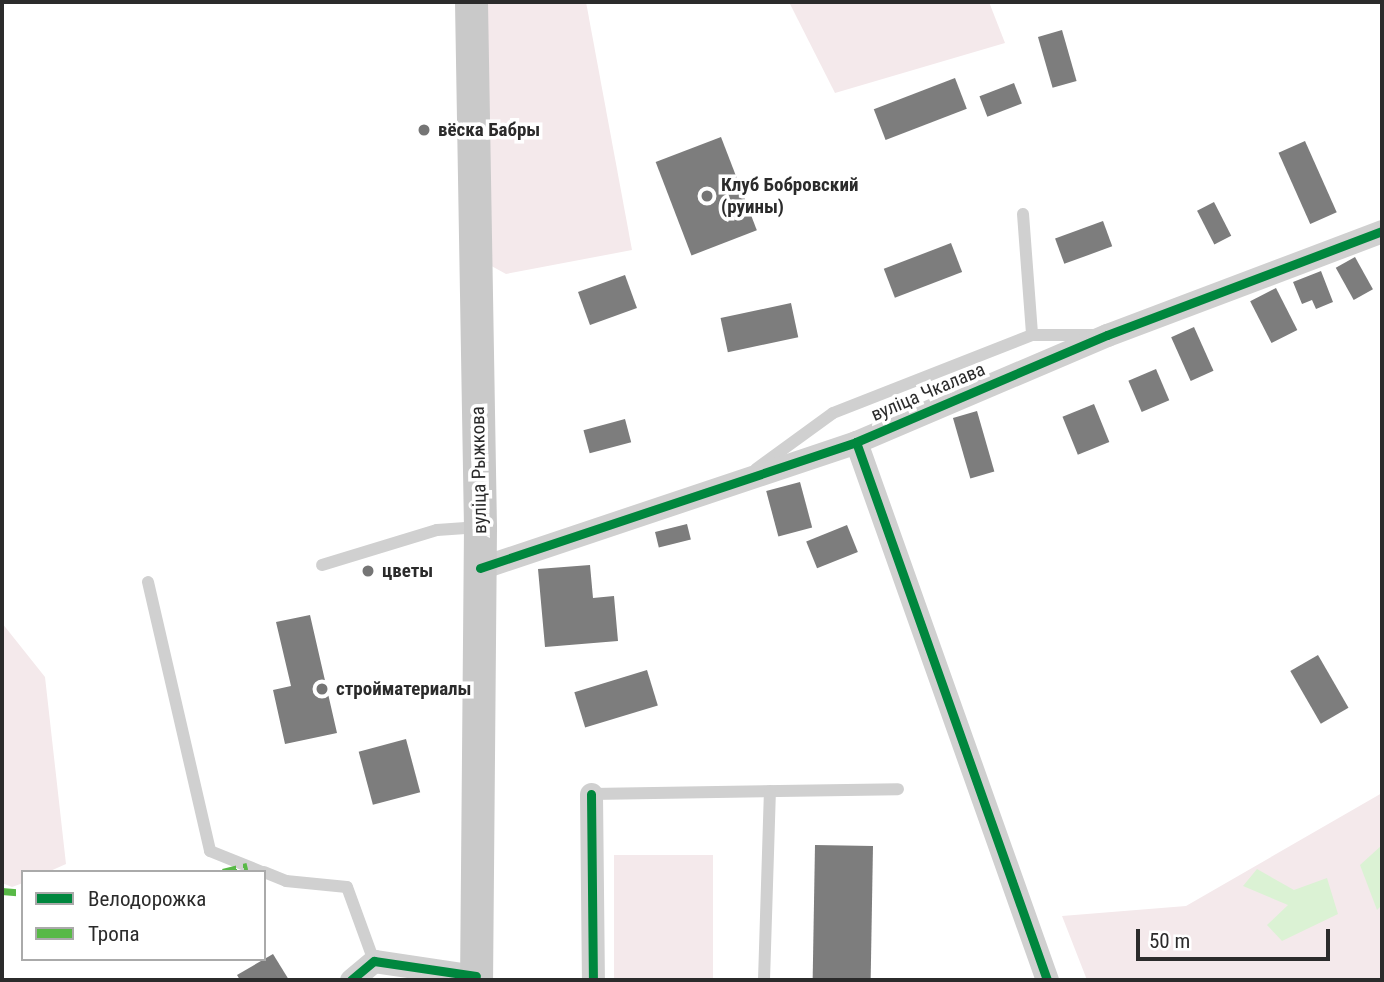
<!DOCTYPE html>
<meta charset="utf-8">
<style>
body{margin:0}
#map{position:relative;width:1384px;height:982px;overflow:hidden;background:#fff;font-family:"Roboto Condensed",sans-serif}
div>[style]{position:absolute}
.green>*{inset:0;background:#f4e9eb;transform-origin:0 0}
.water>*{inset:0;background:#dbf2d4}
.building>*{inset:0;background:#7d7d7d;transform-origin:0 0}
.lane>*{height:12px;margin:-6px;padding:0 6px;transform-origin:6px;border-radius:6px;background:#d0d0d0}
.street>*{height:23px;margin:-11.5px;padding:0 11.5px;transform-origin:11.5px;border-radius:11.5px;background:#d0d0d0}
.secondary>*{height:33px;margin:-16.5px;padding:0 16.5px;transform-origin:16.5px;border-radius:16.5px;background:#c9c9c9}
.quiet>*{height:7px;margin-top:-3.5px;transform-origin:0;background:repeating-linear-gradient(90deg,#58b947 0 14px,transparent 0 21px)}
.cycleway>*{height:9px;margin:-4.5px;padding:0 4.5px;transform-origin:4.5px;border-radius:4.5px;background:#00873e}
.dots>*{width:19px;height:19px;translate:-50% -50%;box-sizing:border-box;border:4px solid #fff;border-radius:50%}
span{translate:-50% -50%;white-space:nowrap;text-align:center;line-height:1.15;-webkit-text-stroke:7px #fff;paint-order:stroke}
.poi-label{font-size:19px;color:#2b2b2b;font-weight:700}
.left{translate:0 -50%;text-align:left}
.street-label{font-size:19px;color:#2b2b2b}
.frame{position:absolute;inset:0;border:4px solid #2b2b2b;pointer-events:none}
.legend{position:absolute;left:21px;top:870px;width:245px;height:91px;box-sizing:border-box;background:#fff;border:2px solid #aaa;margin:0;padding:9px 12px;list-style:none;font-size:21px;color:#2b2b2b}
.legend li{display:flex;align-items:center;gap:14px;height:35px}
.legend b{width:35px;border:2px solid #aaa}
.scale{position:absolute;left:1136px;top:929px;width:194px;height:32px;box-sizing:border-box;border:4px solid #2b2b2b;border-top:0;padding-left:9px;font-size:21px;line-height:24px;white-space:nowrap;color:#2b2b2b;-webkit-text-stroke:5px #fff;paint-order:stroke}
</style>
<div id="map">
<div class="green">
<i style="clip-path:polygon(486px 2px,586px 2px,632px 250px,506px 274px,486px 263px)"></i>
<i style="clip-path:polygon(789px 2px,989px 2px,1005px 43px,835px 93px)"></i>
<i style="clip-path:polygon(2px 623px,45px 677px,66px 864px,48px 872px,23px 872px,23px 883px,12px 887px,2px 883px)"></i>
<i style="clip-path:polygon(1382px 793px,1382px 980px,1087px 980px,1062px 916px,1186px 906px)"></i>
<i style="left:614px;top:855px;width:99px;height:125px"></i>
</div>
<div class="water">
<i style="clip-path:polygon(1382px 845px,1382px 905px,1377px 910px,1360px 865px)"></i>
<i style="clip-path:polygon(1257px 869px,1294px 890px,1327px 878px,1338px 914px,1282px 941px,1267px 925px,1288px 905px,1243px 886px)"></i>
</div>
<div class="building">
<i style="left:1062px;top:30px;width:53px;height:25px;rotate:74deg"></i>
<i style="left:955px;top:78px;width:33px;height:87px;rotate:69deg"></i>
<i style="left:1014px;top:83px;width:22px;height:37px;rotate:69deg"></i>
<i style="left:721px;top:137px;width:100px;height:70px;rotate:69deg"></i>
<i style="left:1305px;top:141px;width:78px;height:29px;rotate:66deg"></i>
<i style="left:1214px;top:202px;width:38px;height:19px;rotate:63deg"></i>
<i style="left:1103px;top:221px;width:27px;height:51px;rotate:70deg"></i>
<i style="left:951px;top:243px;width:31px;height:72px;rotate:69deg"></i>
<i style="left:1355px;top:257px;width:37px;height:22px;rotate:61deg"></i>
<i style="clip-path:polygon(1321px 271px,1333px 302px,1316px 309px,1312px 300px,1302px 304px,1293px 282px)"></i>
<i style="left:625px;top:275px;width:35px;height:50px;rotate:70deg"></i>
<i style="left:1276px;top:288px;width:47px;height:29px;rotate:63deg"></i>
<i style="left:791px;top:303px;width:35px;height:72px;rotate:78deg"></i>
<i style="left:1194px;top:327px;width:48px;height:25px;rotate:66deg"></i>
<i style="left:1156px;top:369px;width:34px;height:30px;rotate:67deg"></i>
<i style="left:1094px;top:404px;width:41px;height:34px;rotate:68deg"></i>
<i style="left:977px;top:411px;width:63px;height:25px;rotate:74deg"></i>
<i style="left:625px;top:419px;width:24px;height:43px;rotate:75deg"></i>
<i style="left:800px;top:482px;width:47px;height:35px;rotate:75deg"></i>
<i style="left:687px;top:524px;width:16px;height:33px;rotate:76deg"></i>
<i style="left:847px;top:525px;width:29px;height:44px;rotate:68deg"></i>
<i style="clip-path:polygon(590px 565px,593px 598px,614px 596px,618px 641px,545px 647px,538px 569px)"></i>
<i style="clip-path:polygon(310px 615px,337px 733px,285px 744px,273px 690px,291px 686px,276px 622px)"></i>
<i style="left:1318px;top:655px;width:61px;height:32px;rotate:60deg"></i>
<i style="left:647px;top:670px;width:37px;height:76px;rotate:73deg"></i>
<i style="left:406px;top:739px;width:55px;height:49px;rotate:75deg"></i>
<i style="left:815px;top:845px;width:58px;height:135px;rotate:1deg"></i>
<i style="clip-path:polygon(273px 954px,289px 980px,240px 980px,237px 975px)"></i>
</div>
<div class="lane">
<i style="left:1023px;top:214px;width:121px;rotate:85.7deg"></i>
<i style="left:756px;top:469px;width:95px;rotate:-36deg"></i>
<i style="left:833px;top:413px;width:214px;rotate:-21.4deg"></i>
<i style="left:1032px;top:335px;width:62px"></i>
<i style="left:322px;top:565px;width:120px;rotate:-16.9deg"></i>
<i style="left:437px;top:530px;width:43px;rotate:-4deg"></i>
<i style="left:148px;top:582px;width:276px;rotate:77deg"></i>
<i style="left:210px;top:851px;width:56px;rotate:22deg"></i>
<i style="left:591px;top:794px;width:307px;rotate:-0.9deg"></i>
<i style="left:264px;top:872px;width:24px;rotate:22deg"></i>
<i style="left:286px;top:881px;width:61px;rotate:5.6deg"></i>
<i style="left:347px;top:887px;width:79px;rotate:70deg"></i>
<i style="left:764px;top:980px;width:189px;rotate:-88.2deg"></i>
</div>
<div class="street">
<i style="left:856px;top:442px;width:571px;rotate:70.45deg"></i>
<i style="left:480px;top:568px;width:397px;rotate:-18.5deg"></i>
<i style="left:856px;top:442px;width:273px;rotate:-23.1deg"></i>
<i style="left:1107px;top:335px;width:294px;rotate:-20.7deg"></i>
<i style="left:591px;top:794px;width:186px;rotate:89.4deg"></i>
<i style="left:351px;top:980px;width:30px;rotate:-40deg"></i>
<i style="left:374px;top:961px;width:103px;rotate:8.4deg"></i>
</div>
<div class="secondary">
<i style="left:471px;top:2px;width:525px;rotate:89.02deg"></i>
<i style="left:480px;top:527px;width:453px;rotate:90.5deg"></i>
</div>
<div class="quiet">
<i style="left:223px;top:872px;width:25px;rotate:-14deg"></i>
<i style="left:2px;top:891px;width:21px;rotate:5deg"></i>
</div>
<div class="cycleway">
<i style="left:856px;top:442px;width:571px;rotate:70.45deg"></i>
<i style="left:480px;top:568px;width:397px;rotate:-18.5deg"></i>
<i style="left:856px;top:442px;width:273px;rotate:-23.1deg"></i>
<i style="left:1107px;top:335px;width:294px;rotate:-20.7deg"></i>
<i style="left:591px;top:794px;width:186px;rotate:89.4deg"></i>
<i style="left:351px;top:980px;width:30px;rotate:-40deg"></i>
<i style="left:374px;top:961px;width:103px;rotate:8.4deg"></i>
</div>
<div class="dots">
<i style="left:424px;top:130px;background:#757575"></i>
<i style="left:707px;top:196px;background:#757575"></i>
<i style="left:368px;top:571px;background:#757575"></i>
<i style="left:322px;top:689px;background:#757575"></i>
</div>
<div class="poi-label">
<span class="left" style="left:438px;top:130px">вёска Бабры</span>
<span class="left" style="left:721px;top:196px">Клуб Бобровский<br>(руины)</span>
<span class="left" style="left:382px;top:571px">цветы</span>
<span class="left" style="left:336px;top:689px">стройматериалы</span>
</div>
<div class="street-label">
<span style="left:928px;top:392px;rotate:-23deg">вуліца Чкалава</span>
<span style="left:479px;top:470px;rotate:-91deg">вуліца Рыжкова</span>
</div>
<div class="frame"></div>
<ul class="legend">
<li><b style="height:9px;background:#00873e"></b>Велодорожка</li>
<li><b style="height:9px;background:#58b947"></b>Тропа</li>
</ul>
<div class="scale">50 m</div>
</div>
